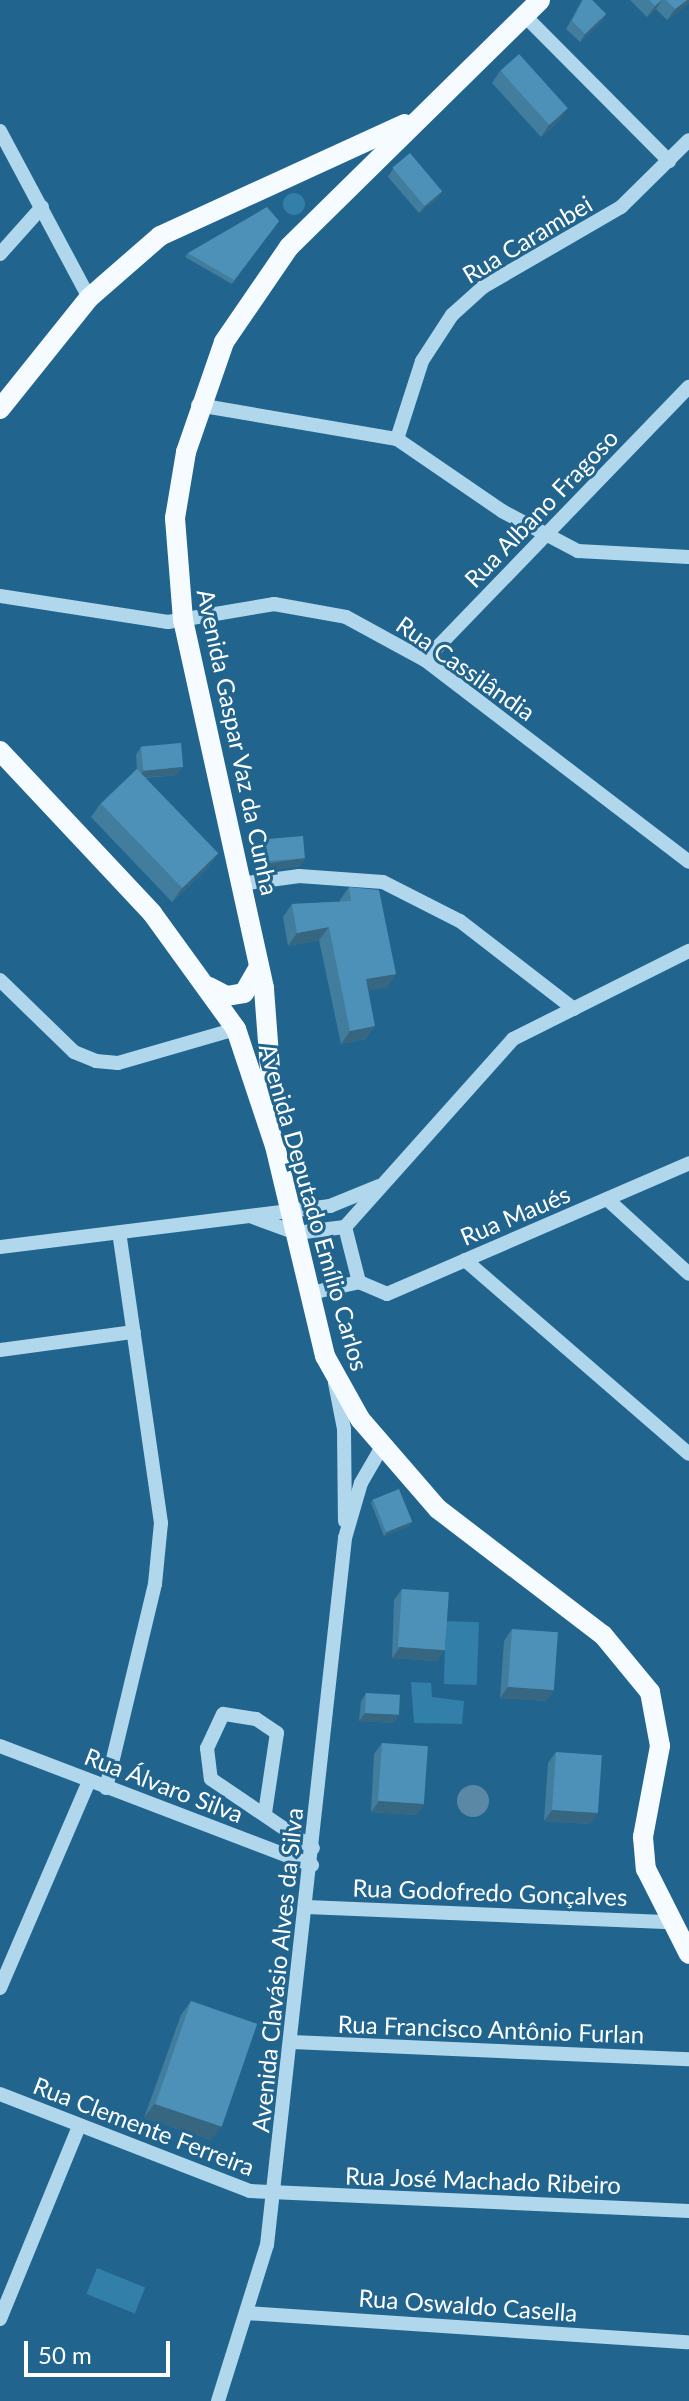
<!DOCTYPE html>
<meta charset="utf-8">
<style>
body{margin:0}
#map{position:relative;width:689px;height:2401px;overflow:hidden;background:#21658f;font-family:Lato,sans-serif}
div>[style]{position:absolute}
.green>*{inset:0;background:#327faa;transform-origin:0 0}
.round{border-radius:50%}
.water>*{inset:0;background:#5b89a5}
.minor>*{height:14px;margin:-7px;padding:0 7px;transform-origin:7px;border-radius:7px;background:#b1d7ec}
.major>*{height:20px;margin:-10px;padding:0 10px;transform-origin:10px;border-radius:10px;background:#f6fbff}
.wall>*{inset:0;background:#437d9e}
.shaded-wall>*{inset:0;background:#376681}
.building>*{inset:0;background:#4e91b8;transform-origin:0 0}
span{translate:-50% -50%;white-space:nowrap;text-align:center;line-height:1.15;-webkit-text-stroke:6px #21658f;paint-order:stroke}
.street-label{font-size:24px;color:#fff}
.scale{position:absolute;left:24px;top:2341px;width:146px;height:36px;box-sizing:border-box;border:4px solid #fff;border-top:0;padding-left:10px;font-size:24px;line-height:28px;white-space:nowrap;color:#fff;-webkit-text-stroke:6px #21658f;paint-order:stroke}
</style>
<div id="map">
<div class="green">
<i class="round" style="left:283px;top:193px;width:22px;height:22px"></i>
<i style="left:446px;top:1621px;width:33px;height:63px;rotate:2deg"></i>
<i style="clip-path:polygon(411px 1682px,431px 1683px,432px 1697px,464px 1701px,462px 1724px,414px 1723px)"></i>
<i style="left:97px;top:2268px;width:52px;height:28px;rotate:22deg"></i>
</div>
<div class="water">
<i class="round" style="left:457px;top:1785px;width:32px;height:32px"></i>
</div>
<div class="minor">
<i style="left:524px;top:15px;width:206px;rotate:45.2deg"></i>
<i style="left:0;top:131px;width:189px;rotate:61.9deg"></i>
<i style="left:0;top:254px;width:63px;rotate:-48.2deg"></i>
<i style="left:198px;top:405px;width:202px;rotate:9.7deg"></i>
<i style="left:397px;top:439px;width:127px;rotate:34.4deg"></i>
<i style="left:502px;top:511px;width:86px;rotate:27.8deg"></i>
<i style="left:578px;top:551px;width:111px;rotate:3.1deg"></i>
<i style="left:397px;top:439px;width:82px;rotate:-72.2deg"></i>
<i style="left:422px;top:361px;width:55px;rotate:-56.9deg"></i>
<i style="left:452px;top:315px;width:42px;rotate:-42.1deg"></i>
<i style="left:483px;top:287px;width:160px;rotate:-30.1deg"></i>
<i style="left:621px;top:207px;width:95px;rotate:-44.6deg"></i>
<i style="left:0;top:596px;width:170px;rotate:8.8deg"></i>
<i style="left:168px;top:622px;width:108px;rotate:-9.6deg"></i>
<i style="left:274px;top:604px;width:73px;rotate:10.2deg"></i>
<i style="left:346px;top:617px;width:90px;rotate:28.6deg"></i>
<i style="left:425px;top:660px;width:332px;rotate:37.4deg"></i>
<i style="left:425px;top:660px;width:380px;rotate:-46deg"></i>
<i style="left:240px;top:884px;width:60px;rotate:-7.7deg"></i>
<i style="left:299px;top:876px;width:84px;rotate:4.1deg"></i>
<i style="left:383px;top:882px;width:86px;rotate:26.9deg"></i>
<i style="left:460px;top:921px;width:144px;rotate:37.7deg"></i>
<i style="left:0;top:980px;width:103px;rotate:44.2deg"></i>
<i style="left:74px;top:1052px;width:24px;rotate:22deg"></i>
<i style="left:96px;top:1061px;width:22px;rotate:5deg"></i>
<i style="left:118px;top:1063px;width:123px;rotate:-16.1deg"></i>
<i style="left:607px;top:1199px;width:111px;rotate:42.4deg"></i>
<i style="left:250px;top:1216px;width:49px;rotate:20.3deg"></i>
<i style="left:296px;top:1233px;width:49px;rotate:-7deg"></i>
<i style="left:345px;top:1227px;width:252px;rotate:-48.2deg"></i>
<i style="left:513px;top:1039px;width:197px;rotate:-26.6deg"></i>
<i style="left:345px;top:1227px;width:57px;rotate:75.7deg"></i>
<i style="left:359px;top:1282px;width:30px;rotate:23deg"></i>
<i style="left:387px;top:1294px;width:329px;rotate:-23.4deg"></i>
<i style="left:0;top:1247px;width:333px;rotate:-7.1deg"></i>
<i style="left:330px;top:1206px;width:53px;rotate:-22.2deg"></i>
<i style="left:465px;top:1260px;width:296px;rotate:40.9deg"></i>
<i style="left:311px;top:1293px;width:49px;rotate:-12.9deg"></i>
<i style="left:0;top:1350px;width:135px;rotate:-7.7deg"></i>
<i style="left:335px;top:1383px;width:47px;rotate:78.9deg"></i>
<i style="left:344px;top:1429px;width:92px;rotate:89.4deg"></i>
<i style="left:0;top:1746px;width:334px;rotate:20.9deg"></i>
<i style="left:106px;top:1788px;width:210px;rotate:-76.5deg"></i>
<i style="left:155px;top:1584px;width:61px;rotate:-84.4deg"></i>
<i style="left:161px;top:1523px;width:293px;rotate:-98.2deg"></i>
<i style="left:265px;top:1813px;width:81px;rotate:-81.5deg"></i>
<i style="left:277px;top:1733px;width:25px;rotate:-146deg"></i>
<i style="left:256px;top:1719px;width:33px;rotate:-171deg"></i>
<i style="left:223px;top:1714px;width:38px;rotate:115deg"></i>
<i style="left:207px;top:1748px;width:31px;rotate:83deg"></i>
<i style="left:211px;top:1779px;width:123px;rotate:34.1deg"></i>
<i style="left:307px;top:1907px;width:364px;rotate:2.4deg"></i>
<i style="left:0;top:1988px;width:225px;rotate:-66.7deg"></i>
<i style="left:292px;top:2042px;width:397px;rotate:2.5deg"></i>
<i style="left:0;top:2094px;width:268px;rotate:21.2deg"></i>
<i style="left:250px;top:2191px;width:439px;rotate:2.6deg"></i>
<i style="left:246px;top:2313px;width:442px;rotate:3.8deg"></i>
<i style="left:0;top:2319px;width:209px;rotate:-67.7deg"></i>
<i style="left:218px;top:2401px;width:164px;rotate:-72.6deg"></i>
<i style="left:267px;top:2245px;width:711px;rotate:-83.7deg"></i>
<i style="left:345px;top:1538px;width:57px;rotate:-73.8deg"></i>
<i style="left:361px;top:1483px;width:39px;rotate:-60deg"></i>
</div>
<div class="major">
<i style="left:0;top:409px;width:142px;rotate:-51.3deg"></i>
<i style="left:89px;top:298px;width:94px;rotate:-41.1deg"></i>
<i style="left:160px;top:236px;width:269px;rotate:-24.6deg"></i>
<i style="left:0;top:751px;width:222px;rotate:46.8deg"></i>
<i style="left:152px;top:913px;width:143px;rotate:54.1deg"></i>
<i style="left:236px;top:1029px;width:123px;rotate:71.6deg"></i>
<i style="left:275px;top:1146px;width:216px;rotate:76.6deg"></i>
<i style="left:325px;top:1356px;width:72px;rotate:60.9deg"></i>
<i style="left:360px;top:1419px;width:119px;rotate:49.1deg"></i>
<i style="left:438px;top:1509px;width:208px;rotate:37.4deg"></i>
<i style="left:603px;top:1635px;width:74px;rotate:50.5deg"></i>
<i style="left:650px;top:1692px;width:55px;rotate:79.5deg"></i>
<i style="left:660px;top:1746px;width:93px;rotate:100.6deg"></i>
<i style="left:643px;top:1837px;width:32px;rotate:85deg"></i>
<i style="left:646px;top:1869px;width:95px;rotate:63.2deg"></i>
<i style="left:209px;top:987px;width:20px;rotate:27deg"></i>
<i style="left:227px;top:996px;width:17px;rotate:-10deg"></i>
<i style="left:244px;top:993px;width:30px;rotate:-60deg"></i>
<i style="left:274px;top:1122px;width:134px;rotate:-94.3deg"></i>
<i style="left:264px;top:988px;width:377px;rotate:-102.4deg"></i>
<i style="left:183px;top:620px;width:102px;rotate:-94.5deg"></i>
<i style="left:175px;top:518px;width:67px;rotate:-80.5deg"></i>
<i style="left:186px;top:452px;width:116px;rotate:-70.9deg"></i>
<i style="left:224px;top:342px;width:115px;rotate:-55.6deg"></i>
<i style="left:289px;top:247px;width:352px;rotate:-44.5deg"></i>
</div>
<div class="wall">
<i style="clip-path:polygon(582px 0,592px 0,606px 14px,601px 22px,580px 42px,566px 29px)"></i>
<i style="clip-path:polygon(630px 0,689px 0,667px 20px,656px 9px,647px 17px)"></i>
<i style="clip-path:polygon(500px 71px,560px 120px,541px 137px,492px 83px)"></i>
<i style="clip-path:polygon(393px 169px,442px 191px,437px 199px,419px 213px,388px 177px)"></i>
<i style="clip-path:polygon(279px 221px,232px 284px,185px 257px,188px 253px)"></i>
<i style="clip-path:polygon(141px 747px,177px 775px,145px 778px,208px 868px,172px 902px,91px 817px,101px 803px,137px 769px,136px 755px)"></i>
<i style="clip-path:polygon(262px 842px,305px 858px,300px 866px,259px 871px,256px 849px)"></i>
<i style="clip-path:polygon(349px 887px,396px 974px,387px 987px,368px 990px,366px 1039px,341px 1044px,319px 940px,288px 946px,283px 917px,292px 904px,340px 902px,340px 900px)"></i>
<i style="clip-path:polygon(373px 1499px,412px 1522px,409px 1526px,384px 1536px,371px 1503px)"></i>
<i style="clip-path:polygon(402px 1589px,437px 1661px,392px 1658px,394px 1600px)"></i>
<i style="clip-path:polygon(512px 1629px,554px 1690px,546px 1701px,500px 1698px,504px 1641px)"></i>
<i style="clip-path:polygon(366px 1693px,394px 1723px,359px 1721px,361px 1701px)"></i>
<i style="clip-path:polygon(382px 1743px,417px 1815px,371px 1812px,374px 1754px)"></i>
<i style="clip-path:polygon(556px 1752px,590px 1824px,544px 1821px,548px 1763px)"></i>
<i style="clip-path:polygon(191px 2001px,211px 2140px,144px 2118px,181px 2015px)"></i>
</div>
<div class="shaded-wall">
<i style="clip-path:polygon(662px 0,656px 9px,647px 17px,655px 6px)"></i>
<i style="clip-path:polygon(687px 0,689px 0,689px 4px,667px 20px,675px 9px)"></i>
<i style="clip-path:polygon(606px 14px,601px 22px,580px 42px,585px 34px)"></i>
<i style="clip-path:polygon(568px 108px,560px 120px,541px 137px,549px 125px)"></i>
<i style="clip-path:polygon(442px 191px,437px 199px,419px 213px,425px 206px)"></i>
<i style="clip-path:polygon(183px 767px,177px 775px,138px 778px,143px 771px)"></i>
<i style="clip-path:polygon(218px 854px,208px 868px,172px 902px,182px 888px)"></i>
<i style="clip-path:polygon(305px 858px,300px 866px,259px 871px,264px 864px)"></i>
<i style="clip-path:polygon(329px 927px,319px 940px,288px 946px,297px 933px)"></i>
<i style="clip-path:polygon(396px 974px,387px 987px,357px 992px,366px 979px)"></i>
<i style="clip-path:polygon(375px 1026px,366px 1039px,341px 1044px,350px 1031px)"></i>
<i style="clip-path:polygon(412px 1522px,409px 1526px,384px 1536px,387px 1532px)"></i>
<i style="clip-path:polygon(400px 1647px,445px 1650px,437px 1661px,392px 1658px)"></i>
<i style="clip-path:polygon(508px 1687px,554px 1690px,546px 1701px,500px 1698px)"></i>
<i style="clip-path:polygon(365px 1713px,399px 1715px,394px 1723px,359px 1721px)"></i>
<i style="clip-path:polygon(379px 1801px,425px 1804px,417px 1815px,371px 1812px)"></i>
<i style="clip-path:polygon(552px 1810px,598px 1813px,590px 1824px,544px 1821px)"></i>
<i style="clip-path:polygon(154px 2104px,222px 2126px,211px 2140px,144px 2118px)"></i>
</div>
<div class="building">
<i style="clip-path:polygon(583px 0,592px 0,606px 14px,585px 34px,572px 21px)"></i>
<i style="clip-path:polygon(649px 0,661px 0,655px 6px)"></i>
<i style="clip-path:polygon(666px 0,687px 0,675px 9px)"></i>
<i style="left:519px;top:54px;width:73px;height:25px;rotate:48deg"></i>
<i style="left:410px;top:153px;width:50px;height:23px;rotate:50deg"></i>
<i style="clip-path:polygon(267px 207px,279px 221px,234px 280px,188px 253px)"></i>
<i style="left:181px;top:743px;width:24px;height:40px;rotate:85deg"></i>
<i style="left:137px;top:769px;width:117px;height:50px;rotate:46deg"></i>
<i style="left:303px;top:836px;width:22px;height:41px;rotate:85deg"></i>
<i style="clip-path:polygon(349px 887px,379px 890px,396px 974px,366px 979px,375px 1026px,350px 1031px,329px 927px,297px 933px,292px 904px,351px 901px)"></i>
<i style="left:399px;top:1489px;width:35px;height:28px;rotate:68deg"></i>
<i style="left:402px;top:1589px;width:47px;height:58px;rotate:4deg"></i>
<i style="left:512px;top:1629px;width:46px;height:58px;rotate:4deg"></i>
<i style="left:366px;top:1693px;width:34px;height:20px;rotate:3deg"></i>
<i style="left:382px;top:1743px;width:46px;height:58px;rotate:4deg"></i>
<i style="left:556px;top:1752px;width:46px;height:58px;rotate:4deg"></i>
<i style="left:191px;top:2001px;width:70px;height:109px;rotate:19deg"></i>
</div>
<div class="street-label">
<span style="left:527px;top:239px;rotate:-31deg">Rua Carambei</span>
<span style="left:541px;top:508px;rotate:-46deg">Rua Albano Fragoso</span>
<span style="left:466px;top:668px;rotate:35deg">Rua Cassilândia</span>
<span style="left:238px;top:742px;rotate:78deg">Avenida Gaspar Vaz da Cunha</span>
<span style="left:314px;top:1207px;rotate:74deg">Avenida Deputado Emílio Carlos</span>
<span style="left:515px;top:1215px;rotate:-23deg">Rua Maués</span>
<span style="left:164px;top:1785px;rotate:21deg">Rua Álvaro Silva</span>
<span style="left:490px;top:1892px;rotate:2deg">Rua Godofredo Gonçalves</span>
<span style="left:277px;top:1970px;rotate:-84deg">Avenida Clavásio Alves da Silva</span>
<span style="left:491px;top:2029px;rotate:2deg">Rua Francisco Antônio Furlan</span>
<span style="left:144px;top:2126px;rotate:21deg">Rua Clemente Ferreira</span>
<span style="left:483px;top:2180px;rotate:2deg">Rua José Machado Ribeiro</span>
<span style="left:468px;top:2305px;rotate:4deg">Rua Oswaldo Casella</span>
</div>
<div class="scale">50 m</div>
</div>
